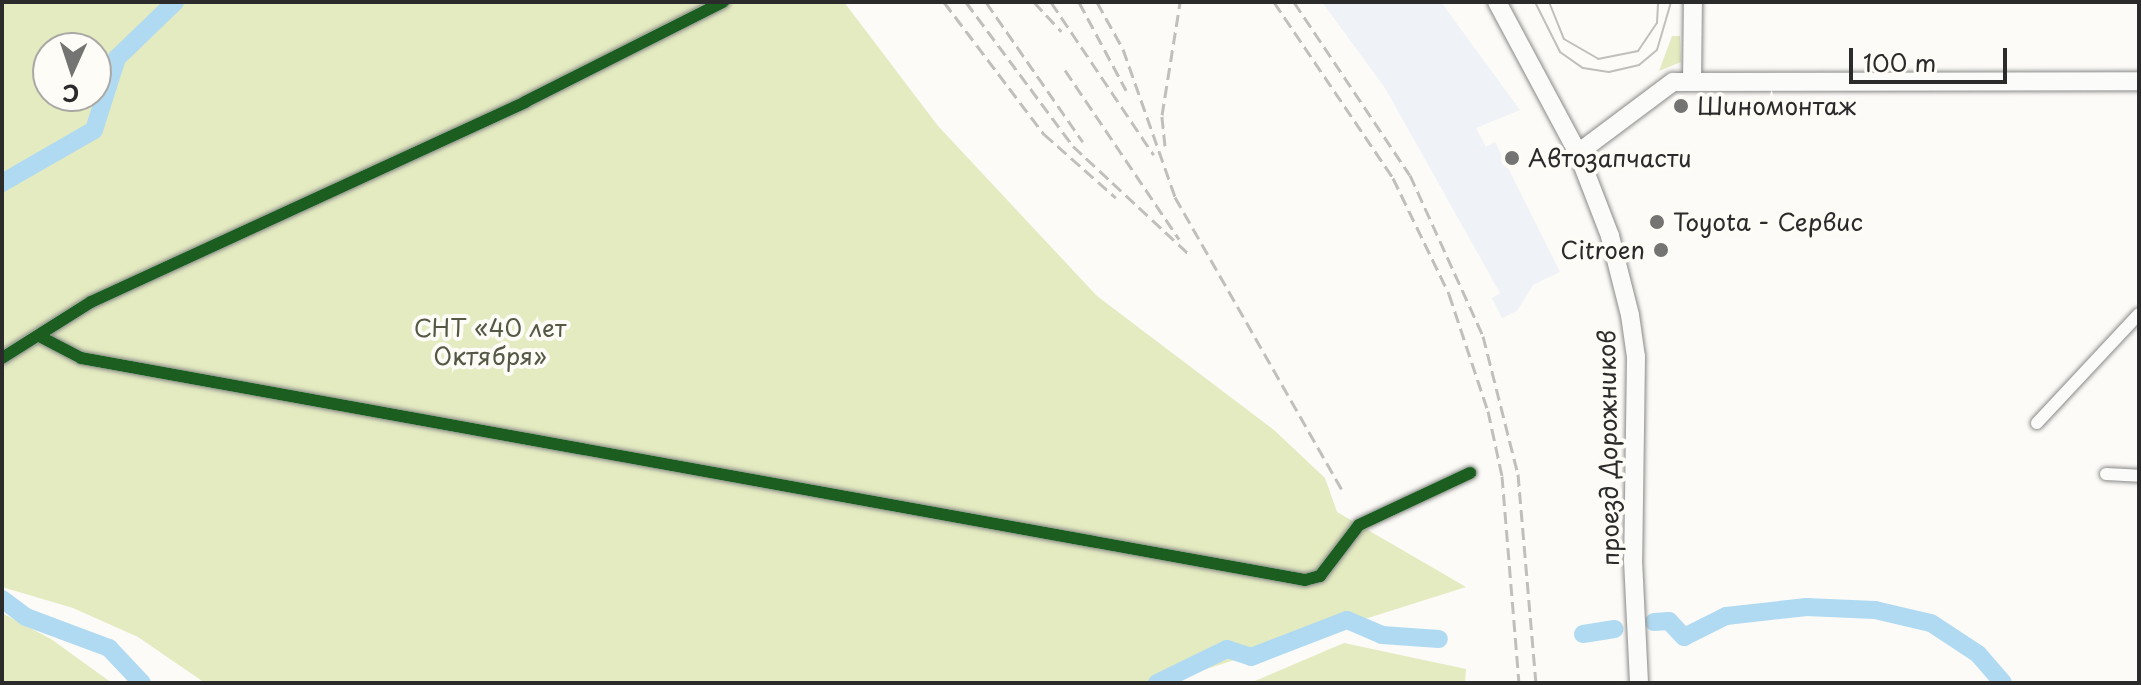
<!DOCTYPE html>
<meta charset="utf-8">
<style>
body{margin:0}
#map{position:relative;width:2141px;height:685px;overflow:hidden;background:#fcfbf8;font-family:"Playpen Sans",sans-serif}
div>[style]{position:absolute}
.built>*{inset:0;background:#eff2f6}
.green>*{inset:0;background:#e4ebc0}
.river>*{height:18px;margin:-9px;padding:0 9px;transform-origin:9px;border-radius:9px;background:#b0daf2}
.roads{filter:drop-shadow(0 0 2px #898987) drop-shadow(0 0 2px #898987)}
.minor>*{height:12px;margin:-6px;padding:0 6px;transform-origin:6px;border-radius:6px;background:#fbfbf9}
.secondary>*{height:18px;margin:-9px;padding:0 9px;transform-origin:9px;border-radius:9px;background:#fbfbf9}
.tram>*{height:2px;margin:-1px;padding:0 1px;transform-origin:1px;border-radius:1px;background:#c0bfbc}
.rail>*{height:3px;margin-top:-1.5px;transform-origin:0;background:repeating-linear-gradient(90deg,#c0bfbc 0 12px,transparent 0 18px)}
.cycleway>*{height:12px;margin:-6px;padding:0 6px;transform-origin:6px;border-radius:6px;background:#1b5e20}
.dots>*{width:22px;height:22px;translate:-50% -50%;box-sizing:border-box;border:4px solid #fdfcf7;border-radius:50%}
span{translate:-50% -50%;white-space:nowrap;text-align:center;line-height:1.15;-webkit-text-stroke:8px #fdfcf7;paint-order:stroke}
.poi-label{font-size:24px;color:#2b2b2b}
.left{translate:0 -50%;text-align:left}
.right{translate:-100% -50%;text-align:right}
.park-label{font-size:24px;color:#545845}
.street-label{font-size:24px;color:#2b2b2b}
.frame{position:absolute;inset:0;border:4px solid #2b2b2b;pointer-events:none}
.north{position:absolute;left:32px;top:32px;width:80px;height:80px;box-sizing:border-box;background:#fdfcf7;border:2px solid #a9a8a5;border-radius:50%;rotate:183deg;font-size:22px;font-weight:700;line-height:32px;text-align:center;color:#2b2b2b}
.north::after{content:'';display:block;margin:auto;width:28px;height:36px;background:#747473;clip-path:polygon(50% 0,100% 100%,50% 72%,0 100%)}
.scale{position:absolute;left:1849px;top:48px;width:158px;height:36px;box-sizing:border-box;border:4px solid #2b2b2b;border-top:0;padding-left:10px;font-size:24px;line-height:28px;white-space:nowrap;color:#2b2b2b;-webkit-text-stroke:6px #fdfcf7;paint-order:stroke}
</style>
<div id="map">
<div class="built">
<i style="clip-path:polygon(1322px 2px,1441px 2px,1520px 110px,1476px 128px,1486px 147px,1495px 142px,1560px 272px,1533px 285px,1517px 311px,1502px 318px,1492px 298px,1500px 293px,1385px 88px)"></i>
</div>
<div class="green">
<i style="clip-path:polygon(evenodd,2px 2px,844px 2px,938px 126px,1097px 296px,1274px 430px,1325px 478px,1337px 512px,1466px 587px,1162px 683px,205px 683px,138px 637px,73px 608px,2px 587px,2px 2px,48px 48px,96px 48px,96px 96px,48px 96px,48px 48px)"></i>
<i style="clip-path:polygon(1672px 36px,1680px 36px,1681px 62px,1659px 71px)"></i>
<i style="clip-path:polygon(2px 613px,51px 639px,112px 683px,2px 683px)"></i>
<i style="clip-path:polygon(1344px 643px,1466px 669px,1465px 683px,1250px 683px)"></i>
</div>
<div class="river">
<i style="left:2px;top:183px;width:106px;rotate:-29.9deg"></i>
<i style="left:94px;top:130px;width:76px;rotate:-72.3deg"></i>
<i style="left:117px;top:58px;width:81px;rotate:-44deg"></i>
<i style="left:2px;top:599px;width:30px;rotate:37deg"></i>
<i style="left:26px;top:617px;width:89px;rotate:20.5deg"></i>
<i style="left:109px;top:648px;width:48px;rotate:46.7deg"></i>
<i style="left:1654px;top:622px;width:15px;rotate:-4deg"></i>
<i style="left:1669px;top:621px;width:22px;rotate:47deg"></i>
<i style="left:1684px;top:637px;width:47px;rotate:-26.6deg"></i>
<i style="left:1726px;top:616px;width:81px;rotate:-6.4deg"></i>
<i style="left:1806px;top:607px;width:69px;rotate:2.5deg"></i>
<i style="left:1875px;top:610px;width:57px;rotate:13.1deg"></i>
<i style="left:1931px;top:623px;width:56px;rotate:33.4deg"></i>
<i style="left:1978px;top:654px;width:38px;rotate:49deg"></i>
<i style="left:1583px;top:634px;width:32px;rotate:-9deg"></i>
<i style="left:1157px;top:683px;width:78px;rotate:-25.9deg"></i>
<i style="left:1227px;top:649px;width:25px;rotate:18deg"></i>
<i style="left:1251px;top:657px;width:103px;rotate:-21.1deg"></i>
<i style="left:1347px;top:620px;width:38px;rotate:23deg"></i>
<i style="left:1382px;top:635px;width:57px;rotate:4deg"></i>
</div>
<div class="roads">
<div class="minor">
<i style="left:39px;top:336px;width:47px;rotate:27.6deg"></i>
<i style="left:81px;top:358px;width:1244px;rotate:10.28deg"></i>
<i style="left:1305px;top:580px;width:16px;rotate:-15deg"></i>
<i style="left:1320px;top:576px;width:64px;rotate:-52.6deg"></i>
<i style="left:1359px;top:525px;width:123px;rotate:-25.1deg"></i>
<i style="left:2px;top:358px;width:105px;rotate:-32.2deg"></i>
<i style="left:91px;top:302px;width:478px;rotate:-24.7deg"></i>
<i style="left:525px;top:102px;width:222px;rotate:-26.8deg"></i>
<i style="left:2037px;top:423px;width:149px;rotate:-46.9deg"></i>
<i style="left:2106px;top:474px;width:33px;rotate:3deg"></i>
</div>
<div class="secondary">
<i style="left:1497px;top:2px;width:171px;rotate:61.8deg"></i>
<i style="left:1578px;top:153px;width:89px;rotate:68.9deg"></i>
<i style="left:1610px;top:236px;width:81px;rotate:75.8deg"></i>
<i style="left:1630px;top:315px;width:42px;rotate:81.9deg"></i>
<i style="left:1636px;top:357px;width:203px;rotate:90.8deg"></i>
<i style="left:1633px;top:560px;width:123px;rotate:87.2deg"></i>
<i style="left:1692px;top:80px;width:78px;rotate:-89.3deg"></i>
<i style="left:1578px;top:153px;width:119px;rotate:-36.8deg"></i>
<i style="left:1673px;top:82px;width:466px;rotate:-0.1deg"></i>
</div>
</div>
<div class="tram">
<i style="left:1535px;top:2px;width:56px;rotate:63.4deg"></i>
<i style="left:1560px;top:52px;width:28px;rotate:35deg"></i>
<i style="left:1583px;top:68px;width:26px;rotate:9deg"></i>
<i style="left:1609px;top:72px;width:31px;rotate:-13deg"></i>
<i style="left:1639px;top:65px;width:23px;rotate:-40deg"></i>
<i style="left:1657px;top:50px;width:50px;rotate:-73.7deg"></i>
<i style="left:1549px;top:2px;width:40px;rotate:68deg"></i>
<i style="left:1564px;top:39px;width:39px;rotate:30deg"></i>
<i style="left:1598px;top:59px;width:41px;rotate:-11.3deg"></i>
<i style="left:1638px;top:51px;width:34px;rotate:-56deg"></i>
<i style="left:1657px;top:23px;width:21px;rotate:-87deg"></i>
</div>
<div class="rail">
<i style="left:944px;top:2px;width:166px;rotate:52.9deg"></i>
<i style="left:1044px;top:134px;width:96px;rotate:41.6deg"></i>
<i style="left:966px;top:2px;width:179px;rotate:53.4deg"></i>
<i style="left:1073px;top:146px;width:160px;rotate:43deg"></i>
<i style="left:986px;top:2px;width:170px;rotate:55.3deg"></i>
<i style="left:1034px;top:2px;width:40px;rotate:47deg"></i>
<i style="left:1051px;top:2px;width:184px;rotate:56.1deg"></i>
<i style="left:1079px;top:2px;width:100px;rotate:61.9deg"></i>
<i style="left:1097px;top:2px;width:54px;rotate:61deg"></i>
<i style="left:1123px;top:49px;width:157px;rotate:70.6deg"></i>
<i style="left:1175px;top:197px;width:339px;rotate:60.3deg"></i>
<i style="left:1274px;top:2px;width:212px;rotate:55.9deg"></i>
<i style="left:1393px;top:178px;width:129px;rotate:64.2deg"></i>
<i style="left:1449px;top:294px;width:123px;rotate:71.6deg"></i>
<i style="left:1488px;top:411px;width:66px;rotate:77.8deg"></i>
<i style="left:1502px;top:476px;width:208px;rotate:85.3deg"></i>
<i style="left:1294px;top:2px;width:208px;rotate:56.2deg"></i>
<i style="left:1410px;top:175px;width:177px;rotate:65.6deg"></i>
<i style="left:1483px;top:336px;width:142px;rotate:75.8deg"></i>
<i style="left:1518px;top:474px;width:210px;rotate:85.1deg"></i>
<i style="left:1065px;top:70px;width:204px;rotate:56deg"></i>
<i style="left:1165px;top:146px;width:31px;rotate:-96deg"></i>
<i style="left:1162px;top:115px;width:114px;rotate:-80.9deg"></i>
</div>
<div class="cycleway">
<i style="left:39px;top:336px;width:47px;rotate:27.6deg"></i>
<i style="left:81px;top:358px;width:1244px;rotate:10.28deg"></i>
<i style="left:1305px;top:580px;width:16px;rotate:-15deg"></i>
<i style="left:1320px;top:576px;width:64px;rotate:-52.6deg"></i>
<i style="left:1359px;top:525px;width:123px;rotate:-25.1deg"></i>
<i style="left:2px;top:358px;width:105px;rotate:-32.2deg"></i>
<i style="left:91px;top:302px;width:478px;rotate:-24.7deg"></i>
<i style="left:525px;top:102px;width:222px;rotate:-26.8deg"></i>
</div>
<div class="dots">
<i style="left:1681px;top:106px;background:#747473"></i>
<i style="left:1512px;top:158px;background:#747473"></i>
<i style="left:1657px;top:222px;background:#747473"></i>
<i style="left:1661px;top:250px;background:#747473"></i>
</div>
<div class="poi-label">
<span class="left" style="left:1697px;top:106px">Шиномонтаж</span>
<span class="left" style="left:1528px;top:158px">Автозапчасти</span>
<span class="left" style="left:1673px;top:222px">Toyota - Сервис</span>
<span class="right" style="left:1645px;top:250px">Citroen</span>
</div>
<div class="park-label">
<span style="left:490px;top:342px">СНТ «40 лет<br>Октября»</span>
</div>
<div class="street-label">
<span style="left:1608px;top:448px;rotate:-91deg">проезд Дорожников</span>
</div>
<div class="frame"></div>
<div class="north">С</div>
<div class="scale">100 m</div>
</div>
